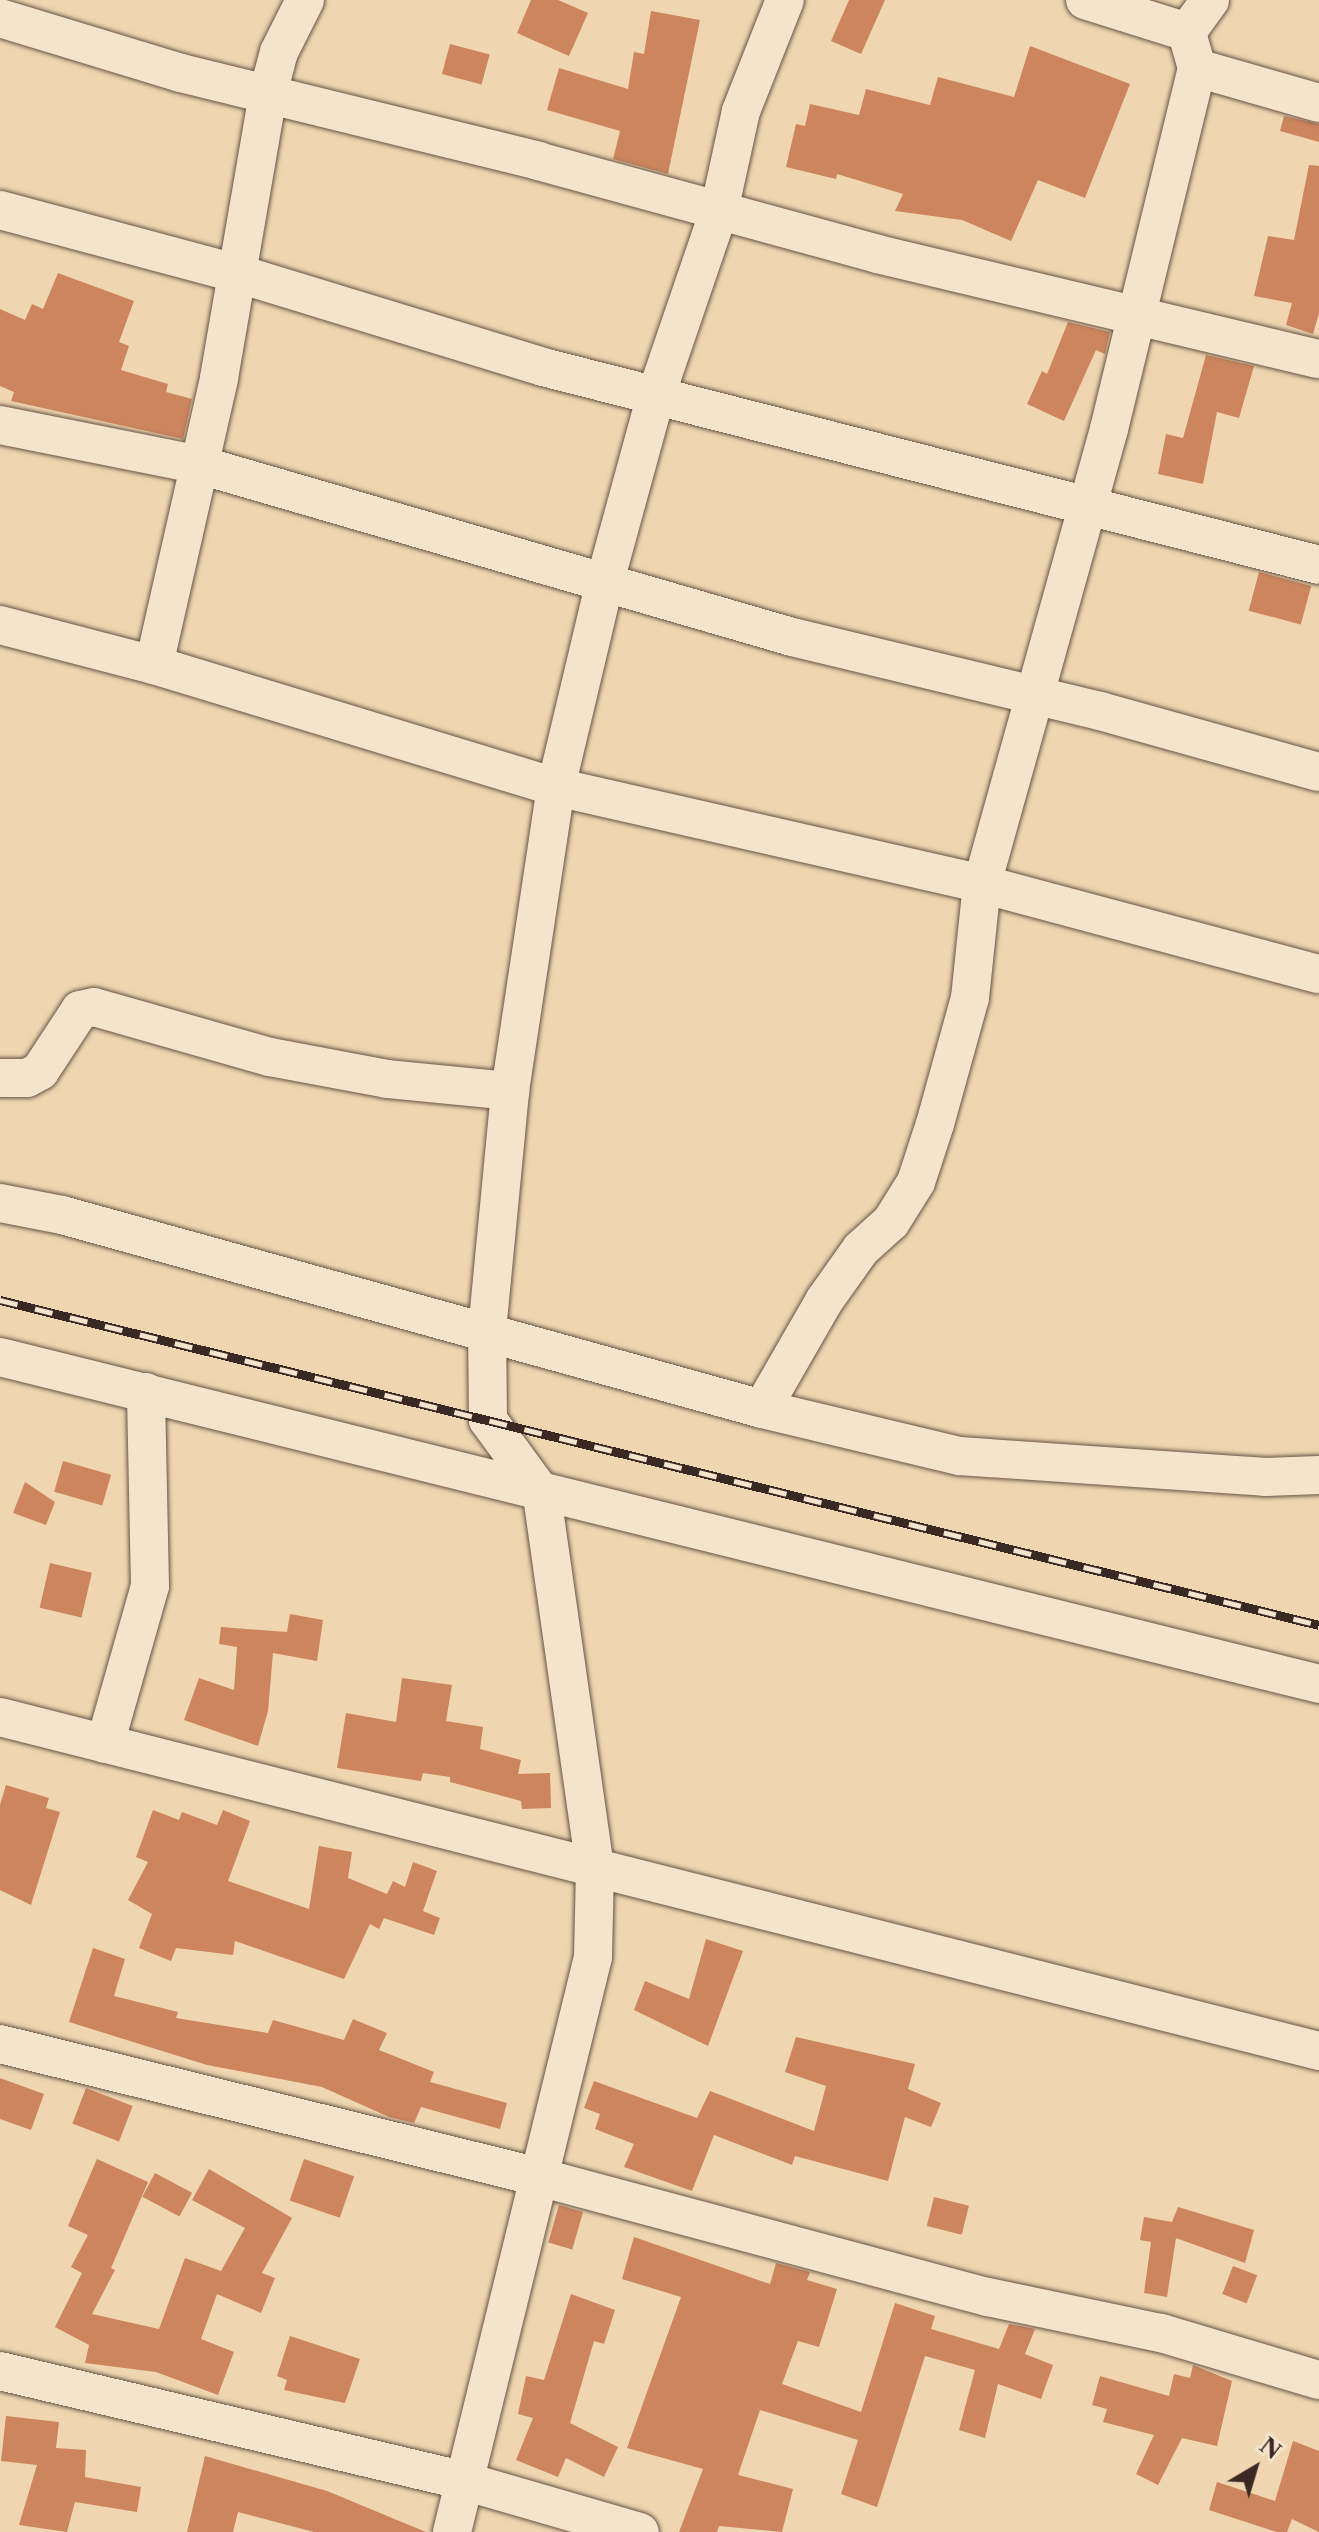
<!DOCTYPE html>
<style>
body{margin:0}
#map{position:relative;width:1319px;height:2532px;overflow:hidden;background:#efd6b0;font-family:"Libre Caslon Text",serif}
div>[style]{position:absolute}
.building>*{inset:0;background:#cc855e;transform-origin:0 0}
.roads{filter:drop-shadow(0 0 2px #675446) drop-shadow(0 0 2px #675446)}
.minor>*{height:38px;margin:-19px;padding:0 19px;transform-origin:19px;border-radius:19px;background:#f5e4cc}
.rail>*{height:9px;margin-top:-4.5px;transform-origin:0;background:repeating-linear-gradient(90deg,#f5e4cc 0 18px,#3a2922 0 36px);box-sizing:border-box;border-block:2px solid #3a2922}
span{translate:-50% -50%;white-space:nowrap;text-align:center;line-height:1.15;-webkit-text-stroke:8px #f5e4cc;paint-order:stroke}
.north{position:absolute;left:1215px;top:2428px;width:80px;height:80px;-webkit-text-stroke:6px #f5e4cc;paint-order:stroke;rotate:38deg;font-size:22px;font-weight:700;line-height:32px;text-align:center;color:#3a2922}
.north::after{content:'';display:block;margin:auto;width:28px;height:36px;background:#3a2922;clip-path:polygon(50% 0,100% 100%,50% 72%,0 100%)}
</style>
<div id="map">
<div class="building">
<i style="clip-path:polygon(531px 0,558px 0,588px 13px,569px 56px,517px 33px)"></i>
<i style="clip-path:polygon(849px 0,885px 0,861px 54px,831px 41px)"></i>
<i style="clip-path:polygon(651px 11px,700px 20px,668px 174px,613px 159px,620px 131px,547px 110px,559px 68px,628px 89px,634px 52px,644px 54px)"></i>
<i style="left:450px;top:44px;width:41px;height:31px;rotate:15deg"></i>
<i style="clip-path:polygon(1030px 46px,1130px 84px,1085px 198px,1038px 180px,1011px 241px,962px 220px,895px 211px,903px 194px,837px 174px,836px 179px,786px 167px,796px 124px,805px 126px,810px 104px,859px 115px,866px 89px,930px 105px,938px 77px,1014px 97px)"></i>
<i style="clip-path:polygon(1284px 116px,1319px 124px,1319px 142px,1280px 131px)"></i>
<i style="clip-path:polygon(1309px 165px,1319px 166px,1319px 313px,1313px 334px,1286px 325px,1292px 303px,1254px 296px,1268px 236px,1294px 240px)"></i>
<i style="clip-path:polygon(58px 273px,134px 301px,119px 342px,129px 346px,121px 370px,168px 384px,166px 392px,192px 399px,183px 439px,11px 401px,14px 392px,0 386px,0 309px,25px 320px,32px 304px,43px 309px)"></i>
<i style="clip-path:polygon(1068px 322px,1110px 332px,1105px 354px,1096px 350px,1064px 421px,1027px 404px,1042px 371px,1047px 374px)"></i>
<i style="clip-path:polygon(1206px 355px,1254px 366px,1239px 418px,1217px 412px,1203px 484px,1158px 474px,1166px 434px,1183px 438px)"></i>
<i style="left:1259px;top:572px;width:54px;height:40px;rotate:15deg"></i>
<i style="left:63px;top:1461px;width:50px;height:32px;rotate:16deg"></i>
<i style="clip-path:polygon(25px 1482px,55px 1502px,46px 1525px,13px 1513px)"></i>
<i style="left:50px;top:1563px;width:43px;height:46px;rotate:13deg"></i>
<i style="clip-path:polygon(290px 1614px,323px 1620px,317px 1661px,273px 1653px,268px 1711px,258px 1746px,184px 1720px,199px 1678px,234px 1690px,237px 1647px,219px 1644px,221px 1627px,287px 1632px)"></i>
<i style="clip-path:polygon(402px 1678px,452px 1685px,446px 1721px,483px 1727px,480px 1749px,521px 1760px,518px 1774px,550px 1773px,551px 1808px,522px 1809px,521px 1801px,450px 1782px,450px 1777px,423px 1773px,421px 1781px,337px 1768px,346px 1713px,396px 1722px)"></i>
<i style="clip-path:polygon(6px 1785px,49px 1798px,46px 1808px,60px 1812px,31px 1905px,0 1890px,0 1805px)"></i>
<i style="clip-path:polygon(153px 1810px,179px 1820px,182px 1812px,217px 1825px,223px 1810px,250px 1821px,228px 1881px,309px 1909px,319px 1846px,352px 1852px,348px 1878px,387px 1894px,393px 1881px,405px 1887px,413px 1862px,437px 1871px,423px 1911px,440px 1918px,434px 1935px,384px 1918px,379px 1929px,370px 1924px,344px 1979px,235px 1941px,233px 1955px,176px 1948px,171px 1961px,139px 1948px,152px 1914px,128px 1900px,148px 1862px,136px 1857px)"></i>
<i style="clip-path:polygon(706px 1939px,743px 1951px,708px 2046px,634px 2010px,645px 1981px,689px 1999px)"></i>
<i style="clip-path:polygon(93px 1948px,125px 1959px,114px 1996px,178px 2012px,176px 2018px,268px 2033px,273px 2020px,344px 2040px,353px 2019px,387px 2033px,379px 2050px,434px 2072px,430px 2082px,507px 2103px,500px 2129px,421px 2107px,414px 2123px,389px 2117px,322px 2087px,207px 2065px,69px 2022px)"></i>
<i style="clip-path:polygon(796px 2037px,915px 2064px,908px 2089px,941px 2103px,931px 2127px,905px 2117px,888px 2181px,795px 2156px,792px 2165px,714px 2135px,692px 2191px,624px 2167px,634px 2144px,595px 2129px,600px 2114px,584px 2108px,594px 2081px,697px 2118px,710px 2091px,814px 2131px,826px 2086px,785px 2072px)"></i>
<i style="clip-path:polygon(0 2078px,44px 2094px,31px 2130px,0 2119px)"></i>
<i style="left:86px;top:2088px;width:50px;height:38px;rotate:21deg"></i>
<i style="clip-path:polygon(97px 2159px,148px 2182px,111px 2268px,115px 2270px,92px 2314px,159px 2329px,185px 2258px,221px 2271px,245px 2228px,192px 2200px,209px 2169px,292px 2218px,262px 2273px,275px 2278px,261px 2313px,217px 2294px,201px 2339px,234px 2352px,218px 2395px,156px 2372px,85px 2363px,89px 2345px,55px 2327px,82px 2273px,71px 2267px,88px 2235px,68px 2226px)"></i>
<i style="left:304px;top:2159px;width:53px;height:44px;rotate:19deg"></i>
<i style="left:155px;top:2173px;width:42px;height:27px;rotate:28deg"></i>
<i style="left:934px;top:2197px;width:36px;height:30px;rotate:14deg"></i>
<i style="left:559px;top:2205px;width:25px;height:39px;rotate:16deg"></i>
<i style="clip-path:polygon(1178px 2207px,1254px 2230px,1245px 2263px,1176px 2238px,1167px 2297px,1144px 2293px,1151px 2242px,1140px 2240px,1144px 2217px,1172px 2222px)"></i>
<i style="clip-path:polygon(634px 2237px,770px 2284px,776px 2263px,810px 2272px,807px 2280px,837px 2289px,819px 2347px,798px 2341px,782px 2384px,861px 2412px,895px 2303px,935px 2316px,931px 2329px,999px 2349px,1009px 2324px,1035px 2329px,1025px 2354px,1053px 2365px,1041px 2399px,998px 2384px,985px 2438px,959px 2430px,975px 2370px,925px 2356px,877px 2507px,841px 2494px,858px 2440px,760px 2410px,738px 2475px,793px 2489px,782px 2532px,719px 2526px,717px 2532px,679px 2532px,703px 2469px,627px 2448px,681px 2297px,622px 2279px)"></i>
<i style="left:1233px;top:2266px;width:26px;height:30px;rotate:21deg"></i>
<i style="clip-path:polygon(571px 2294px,615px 2310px,604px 2344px,594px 2341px,570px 2423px,618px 2447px,604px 2477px,566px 2458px,558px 2477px,516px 2460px,533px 2418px,518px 2414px,526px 2376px,544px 2380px)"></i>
<i style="clip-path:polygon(290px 2336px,360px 2359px,345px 2403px,284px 2390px,287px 2380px,277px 2376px)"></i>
<i style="clip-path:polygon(1193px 2365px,1232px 2381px,1217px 2446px,1182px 2438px,1158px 2485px,1136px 2474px,1154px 2435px,1103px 2422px,1107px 2409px,1092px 2405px,1100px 2376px,1169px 2396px,1174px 2374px,1190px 2378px)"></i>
<i style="clip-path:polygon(6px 2416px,59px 2422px,56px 2448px,86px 2450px,85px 2477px,141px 2487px,137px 2512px,75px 2502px,67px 2532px,19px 2525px,37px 2465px,1px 2461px)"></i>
<i style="clip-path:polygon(1293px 2441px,1319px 2451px,1319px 2532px,1292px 2519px,1287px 2532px,1277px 2532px,1209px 2510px,1217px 2482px,1275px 2501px)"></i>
<i style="clip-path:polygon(205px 2456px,327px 2491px,426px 2532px,314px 2532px,238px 2512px,233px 2532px,187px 2532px)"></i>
</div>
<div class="roads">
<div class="minor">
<i style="left:1085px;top:0;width:107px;rotate:17.4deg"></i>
<i style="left:1187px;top:32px;width:39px;rotate:-54deg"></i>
<i style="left:0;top:18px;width:189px;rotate:16.9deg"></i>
<i style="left:181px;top:73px;width:368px;rotate:13.8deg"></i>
<i style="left:538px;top:161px;width:352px;rotate:15.3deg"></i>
<i style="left:877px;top:254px;width:454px;rotate:13.4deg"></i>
<i style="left:1197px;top:68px;width:127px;rotate:16deg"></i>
<i style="left:0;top:210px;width:247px;rotate:15deg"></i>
<i style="left:239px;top:274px;width:318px;rotate:17deg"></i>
<i style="left:543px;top:367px;width:801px;rotate:14.31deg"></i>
<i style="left:0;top:425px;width:204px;rotate:11.3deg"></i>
<i style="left:200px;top:465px;width:616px;rotate:16.2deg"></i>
<i style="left:792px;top:637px;width:317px;rotate:13.5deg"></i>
<i style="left:1100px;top:711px;width:227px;rotate:15.6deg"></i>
<i style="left:0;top:625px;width:159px;rotate:14.6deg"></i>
<i style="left:154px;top:665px;width:420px;rotate:16.9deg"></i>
<i style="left:556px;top:787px;width:437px;rotate:12.8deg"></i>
<i style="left:982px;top:884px;width:349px;rotate:15deg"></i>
<i style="left:154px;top:665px;width:294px;rotate:-77.2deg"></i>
<i style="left:219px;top:378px;width:289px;rotate:-80.2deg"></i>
<i style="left:268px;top:93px;width:42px;rotate:-75deg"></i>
<i style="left:279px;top:52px;width:58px;rotate:-63.4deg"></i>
<i style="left:0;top:1078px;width:27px"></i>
<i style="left:27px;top:1078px;width:15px;rotate:-28deg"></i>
<i style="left:40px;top:1071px;width:73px;rotate:-56.7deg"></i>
<i style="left:80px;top:1010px;width:14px;rotate:-12deg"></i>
<i style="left:94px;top:1007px;width:183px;rotate:15.9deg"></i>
<i style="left:270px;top:1057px;width:119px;rotate:10.6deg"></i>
<i style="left:387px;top:1079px;width:124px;rotate:5.6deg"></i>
<i style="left:0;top:1203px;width:63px;rotate:11deg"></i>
<i style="left:62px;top:1215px;width:726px;rotate:15.49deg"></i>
<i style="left:762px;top:1409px;width:203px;rotate:13.4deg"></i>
<i style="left:959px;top:1456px;width:308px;rotate:3.9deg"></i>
<i style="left:1266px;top:1477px;width:53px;rotate:-2.2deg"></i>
<i style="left:0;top:1357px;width:1359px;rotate:13.92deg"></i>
<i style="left:762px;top:1409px;width:125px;rotate:-60.1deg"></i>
<i style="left:824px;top:1301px;width:64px;rotate:-54.6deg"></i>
<i style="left:861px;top:1249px;width:40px;rotate:-42deg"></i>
<i style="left:891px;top:1222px;width:47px;rotate:-58deg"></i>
<i style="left:916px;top:1182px;width:61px;rotate:-71.9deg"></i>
<i style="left:935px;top:1124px;width:131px;rotate:-74.5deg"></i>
<i style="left:970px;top:998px;width:115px;rotate:-84deg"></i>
<i style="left:982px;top:884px;width:472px;rotate:-74.4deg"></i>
<i style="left:1109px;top:429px;width:372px;rotate:-76.3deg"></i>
<i style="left:1197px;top:68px;width:37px;rotate:-106deg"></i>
<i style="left:0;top:1717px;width:1361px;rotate:14.21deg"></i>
<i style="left:105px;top:1744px;width:164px;rotate:-74.1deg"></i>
<i style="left:150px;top:1586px;width:194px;rotate:-91.2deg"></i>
<i style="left:0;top:2044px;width:555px;rotate:13.86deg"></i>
<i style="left:539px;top:2177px;width:465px;rotate:15deg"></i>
<i style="left:988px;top:2297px;width:177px;rotate:11.8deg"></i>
<i style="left:1161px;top:2333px;width:165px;rotate:16.6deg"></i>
<i style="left:0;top:2371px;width:477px;rotate:13.3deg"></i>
<i style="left:464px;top:2481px;width:183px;rotate:16.2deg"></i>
<i style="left:452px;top:2532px;width:592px;rotate:-76.22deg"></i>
<i style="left:593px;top:1957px;width:89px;rotate:-88.7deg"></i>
<i style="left:595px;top:1868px;width:378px;rotate:-98.1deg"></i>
<i style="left:542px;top:1494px;width:92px;rotate:-126.1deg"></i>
<i style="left:488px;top:1420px;width:89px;rotate:-90.6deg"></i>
<i style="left:487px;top:1331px;width:241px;rotate:-84.5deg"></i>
<i style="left:510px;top:1091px;width:307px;rotate:-81.4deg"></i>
<i style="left:556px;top:787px;width:208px;rotate:-76.6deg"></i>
<i style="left:604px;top:585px;width:197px;rotate:-74.7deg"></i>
<i style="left:656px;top:395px;width:194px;rotate:-71.1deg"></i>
<i style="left:719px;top:211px;width:102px;rotate:-77.6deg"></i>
<i style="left:741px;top:111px;width:119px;rotate:-68.4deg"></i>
</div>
</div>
<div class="rail">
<i style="left:0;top:1300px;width:1358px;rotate:13.84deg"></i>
</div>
<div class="north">N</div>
</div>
